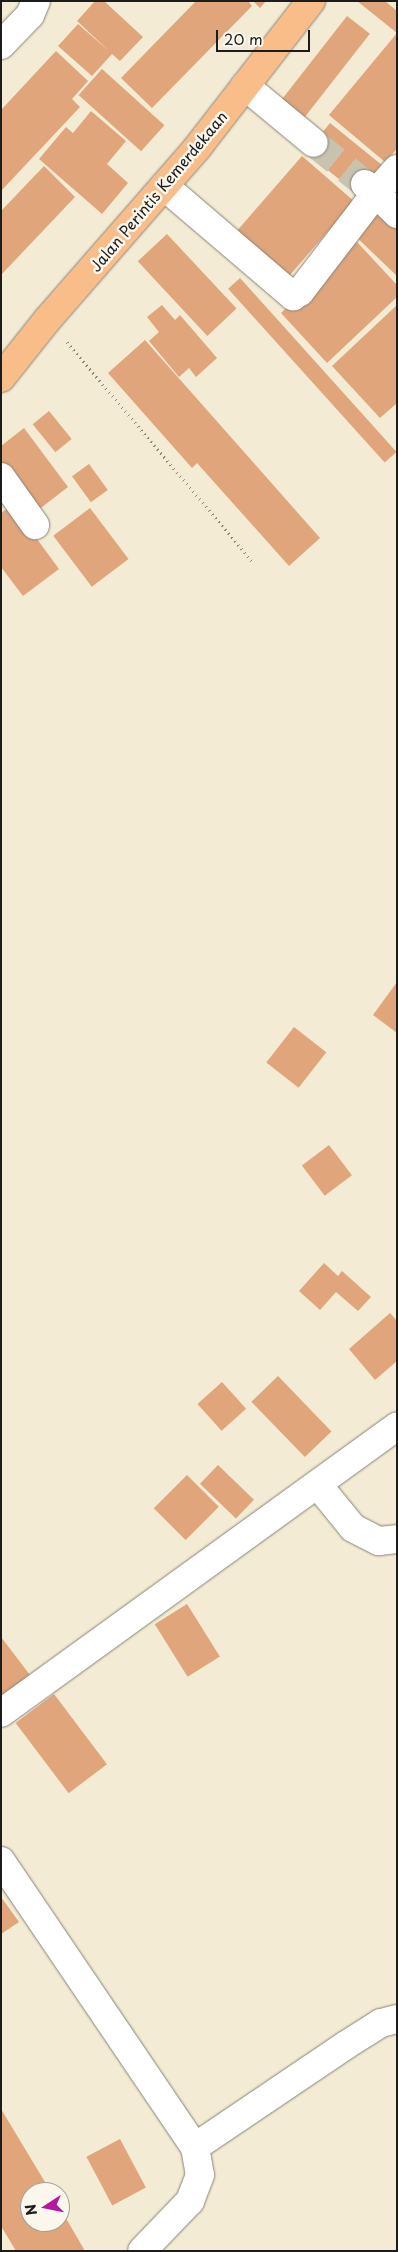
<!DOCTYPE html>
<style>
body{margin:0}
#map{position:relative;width:398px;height:2252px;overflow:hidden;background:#f3ebd4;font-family:"Playpen Sans",sans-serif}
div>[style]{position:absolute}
.building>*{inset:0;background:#e0a57b;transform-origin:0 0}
.street-tunnel>*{height:28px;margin-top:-14px;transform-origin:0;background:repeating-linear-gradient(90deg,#c8c2af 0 28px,transparent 0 42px)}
.path>*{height:3px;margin-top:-1.5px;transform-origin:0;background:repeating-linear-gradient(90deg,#888478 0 1px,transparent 0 5px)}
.roads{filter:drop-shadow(0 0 1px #888478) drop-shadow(0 0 1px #888478)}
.street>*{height:28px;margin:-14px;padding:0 14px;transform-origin:14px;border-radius:14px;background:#fff}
.primary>*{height:28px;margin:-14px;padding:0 14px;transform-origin:14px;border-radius:14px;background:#f8bd89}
span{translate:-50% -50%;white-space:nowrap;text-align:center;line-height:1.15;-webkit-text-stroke:5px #fbf7ec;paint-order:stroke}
.street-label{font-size:15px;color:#1c1c1c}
.frame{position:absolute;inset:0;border:2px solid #1c1c1c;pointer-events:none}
.north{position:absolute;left:20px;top:2182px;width:50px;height:50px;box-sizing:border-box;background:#fbf7ec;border:1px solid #a29f99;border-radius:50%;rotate:259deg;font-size:14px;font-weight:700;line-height:20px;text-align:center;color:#1c1c1c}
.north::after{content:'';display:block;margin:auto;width:18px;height:22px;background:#b5179e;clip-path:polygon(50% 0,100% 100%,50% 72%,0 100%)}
.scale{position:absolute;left:216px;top:30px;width:94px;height:22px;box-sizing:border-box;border:2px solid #1c1c1c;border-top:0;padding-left:6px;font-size:15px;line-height:18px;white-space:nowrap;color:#1c1c1c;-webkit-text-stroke:4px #fbf7ec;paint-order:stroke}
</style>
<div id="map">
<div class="building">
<i style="clip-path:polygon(95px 1px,104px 1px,143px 37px,120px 61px,112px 54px,92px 76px,58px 46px,78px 24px,110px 52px,77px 21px)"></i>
<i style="clip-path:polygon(196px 1px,248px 1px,252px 6px,152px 108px,121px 78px)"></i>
<i style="clip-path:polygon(253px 1px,266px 1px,260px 8px)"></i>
<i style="clip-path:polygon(357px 1px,385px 1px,397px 11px,397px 33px)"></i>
<i style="left:347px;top:16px;width:29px;height:111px;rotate:38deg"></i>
<i style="clip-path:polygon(397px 33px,397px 149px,385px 162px,329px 115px)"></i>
<i style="clip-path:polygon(56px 51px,88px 81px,72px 99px,80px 107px,1px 191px,1px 110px)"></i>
<i style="left:102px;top:69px;width:84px;height:35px;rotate:42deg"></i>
<i style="clip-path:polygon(91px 111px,126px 141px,107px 164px,128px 183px,102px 214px,39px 159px,66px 127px,73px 133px)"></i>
<i style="left:330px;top:123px;width:66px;height:38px;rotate:39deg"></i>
<i style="left:302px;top:156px;width:69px;height:109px;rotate:41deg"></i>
<i style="clip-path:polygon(44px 166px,75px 197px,1px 275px,1px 211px)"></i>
<i style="clip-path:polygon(378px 201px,397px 219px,397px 276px,350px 231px)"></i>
<i style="left:167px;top:234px;width:102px;height:40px;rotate:47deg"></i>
<i style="clip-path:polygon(357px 242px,397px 285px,397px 297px,327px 363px,281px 313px)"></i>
<i style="left:240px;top:278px;width:234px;height:16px;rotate:48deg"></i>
<i style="clip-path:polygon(162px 305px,175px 320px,180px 315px,217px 358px,196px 377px,189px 368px,179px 377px,149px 341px,159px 332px,147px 317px)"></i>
<i style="clip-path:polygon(397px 305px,397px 403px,380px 418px,332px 366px)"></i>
<i style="clip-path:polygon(145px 340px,320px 538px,289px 566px,197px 463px,192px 468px,108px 373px)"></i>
<i style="left:49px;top:411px;width:36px;height:21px;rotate:51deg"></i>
<i style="clip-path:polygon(24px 428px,68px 487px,33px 514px,1px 472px,1px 446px)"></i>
<i style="left:89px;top:464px;width:32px;height:21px;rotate:54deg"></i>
<i style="clip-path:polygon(12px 505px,59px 569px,23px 596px,1px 567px,1px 513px)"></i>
<i style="left:90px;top:508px;width:64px;height:46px;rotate:53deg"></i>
<i style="clip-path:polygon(397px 982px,397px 1033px,373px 1015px)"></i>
<i style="left:294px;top:1027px;width:41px;height:45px;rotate:38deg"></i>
<i style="left:329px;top:1145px;width:38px;height:34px;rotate:53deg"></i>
<i style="clip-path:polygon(324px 1263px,338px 1276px,342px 1271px,371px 1297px,358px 1311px,336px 1292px,320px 1310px,299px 1291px)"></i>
<i style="clip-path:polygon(390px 1313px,397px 1321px,397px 1361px,375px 1380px,349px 1349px)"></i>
<i style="left:278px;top:1376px;width:77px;height:37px;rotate:46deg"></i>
<i style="left:222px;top:1382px;width:36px;height:33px;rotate:48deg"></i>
<i style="left:218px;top:1465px;width:50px;height:26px;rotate:44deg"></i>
<i style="left:187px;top:1475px;width:45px;height:47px;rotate:45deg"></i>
<i style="left:187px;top:1604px;width:62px;height:38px;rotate:58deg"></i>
<i style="clip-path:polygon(1px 1637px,30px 1675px,1px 1697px)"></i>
<i style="left:54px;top:1694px;width:88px;height:48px;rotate:53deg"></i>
<i style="clip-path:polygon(1px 1897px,19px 1922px,1px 1934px)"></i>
<i style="clip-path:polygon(1px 2109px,51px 2192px,30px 2192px,30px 2222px,60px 2222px,60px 2208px,85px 2251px,16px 2251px,1px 2226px)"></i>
<i style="left:120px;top:2139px;width:55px;height:38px;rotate:62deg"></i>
</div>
<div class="street-tunnel">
<i style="left:314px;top:143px;width:65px;rotate:38.8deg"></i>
</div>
<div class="path">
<i style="left:67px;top:342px;width:289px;rotate:49.8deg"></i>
</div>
<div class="roads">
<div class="street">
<i style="left:1px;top:45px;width:42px;rotate:-46deg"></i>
<i style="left:30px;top:15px;width:15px;rotate:-67deg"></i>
<i style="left:245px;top:86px;width:89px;rotate:39.6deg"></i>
<i style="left:365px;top:184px;width:14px;rotate:39deg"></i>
<i style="left:376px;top:193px;width:32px;rotate:-49deg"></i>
<i style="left:164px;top:186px;width:170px;rotate:40.5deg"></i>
<i style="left:293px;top:296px;width:8px;rotate:-30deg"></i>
<i style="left:300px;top:292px;width:125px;rotate:-52.5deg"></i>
<i style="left:376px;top:193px;width:30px;rotate:45deg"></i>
<i style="left:1px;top:477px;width:59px;rotate:54.7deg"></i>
<i style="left:318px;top:1485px;width:55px;rotate:50.9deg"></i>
<i style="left:353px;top:1528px;width:29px;rotate:27deg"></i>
<i style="left:379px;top:1541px;width:18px;rotate:-6deg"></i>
<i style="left:1px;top:1713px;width:489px;rotate:-35.9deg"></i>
<i style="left:1px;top:1861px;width:346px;rotate:55.9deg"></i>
<i style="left:195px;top:2147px;width:28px;rotate:80deg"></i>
<i style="left:200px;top:2175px;width:28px;rotate:111deg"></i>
<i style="left:190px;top:2201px;width:69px;rotate:133.8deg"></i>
<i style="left:195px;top:2147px;width:182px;rotate:-34deg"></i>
<i style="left:346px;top:2045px;width:41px;rotate:-32.2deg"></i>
<i style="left:381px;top:2023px;width:16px;rotate:-14deg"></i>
</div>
<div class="primary">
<i style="left:1px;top:378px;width:75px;rotate:-51.5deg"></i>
<i style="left:48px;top:319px;width:227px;rotate:-48.9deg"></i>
<i style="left:197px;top:148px;width:186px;rotate:-52.2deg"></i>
</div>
</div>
<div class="street-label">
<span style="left:158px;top:191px;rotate:-50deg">Jalan Perintis Kemerdekaan</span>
</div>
<div class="frame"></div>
<div class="north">N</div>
<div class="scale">20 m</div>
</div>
